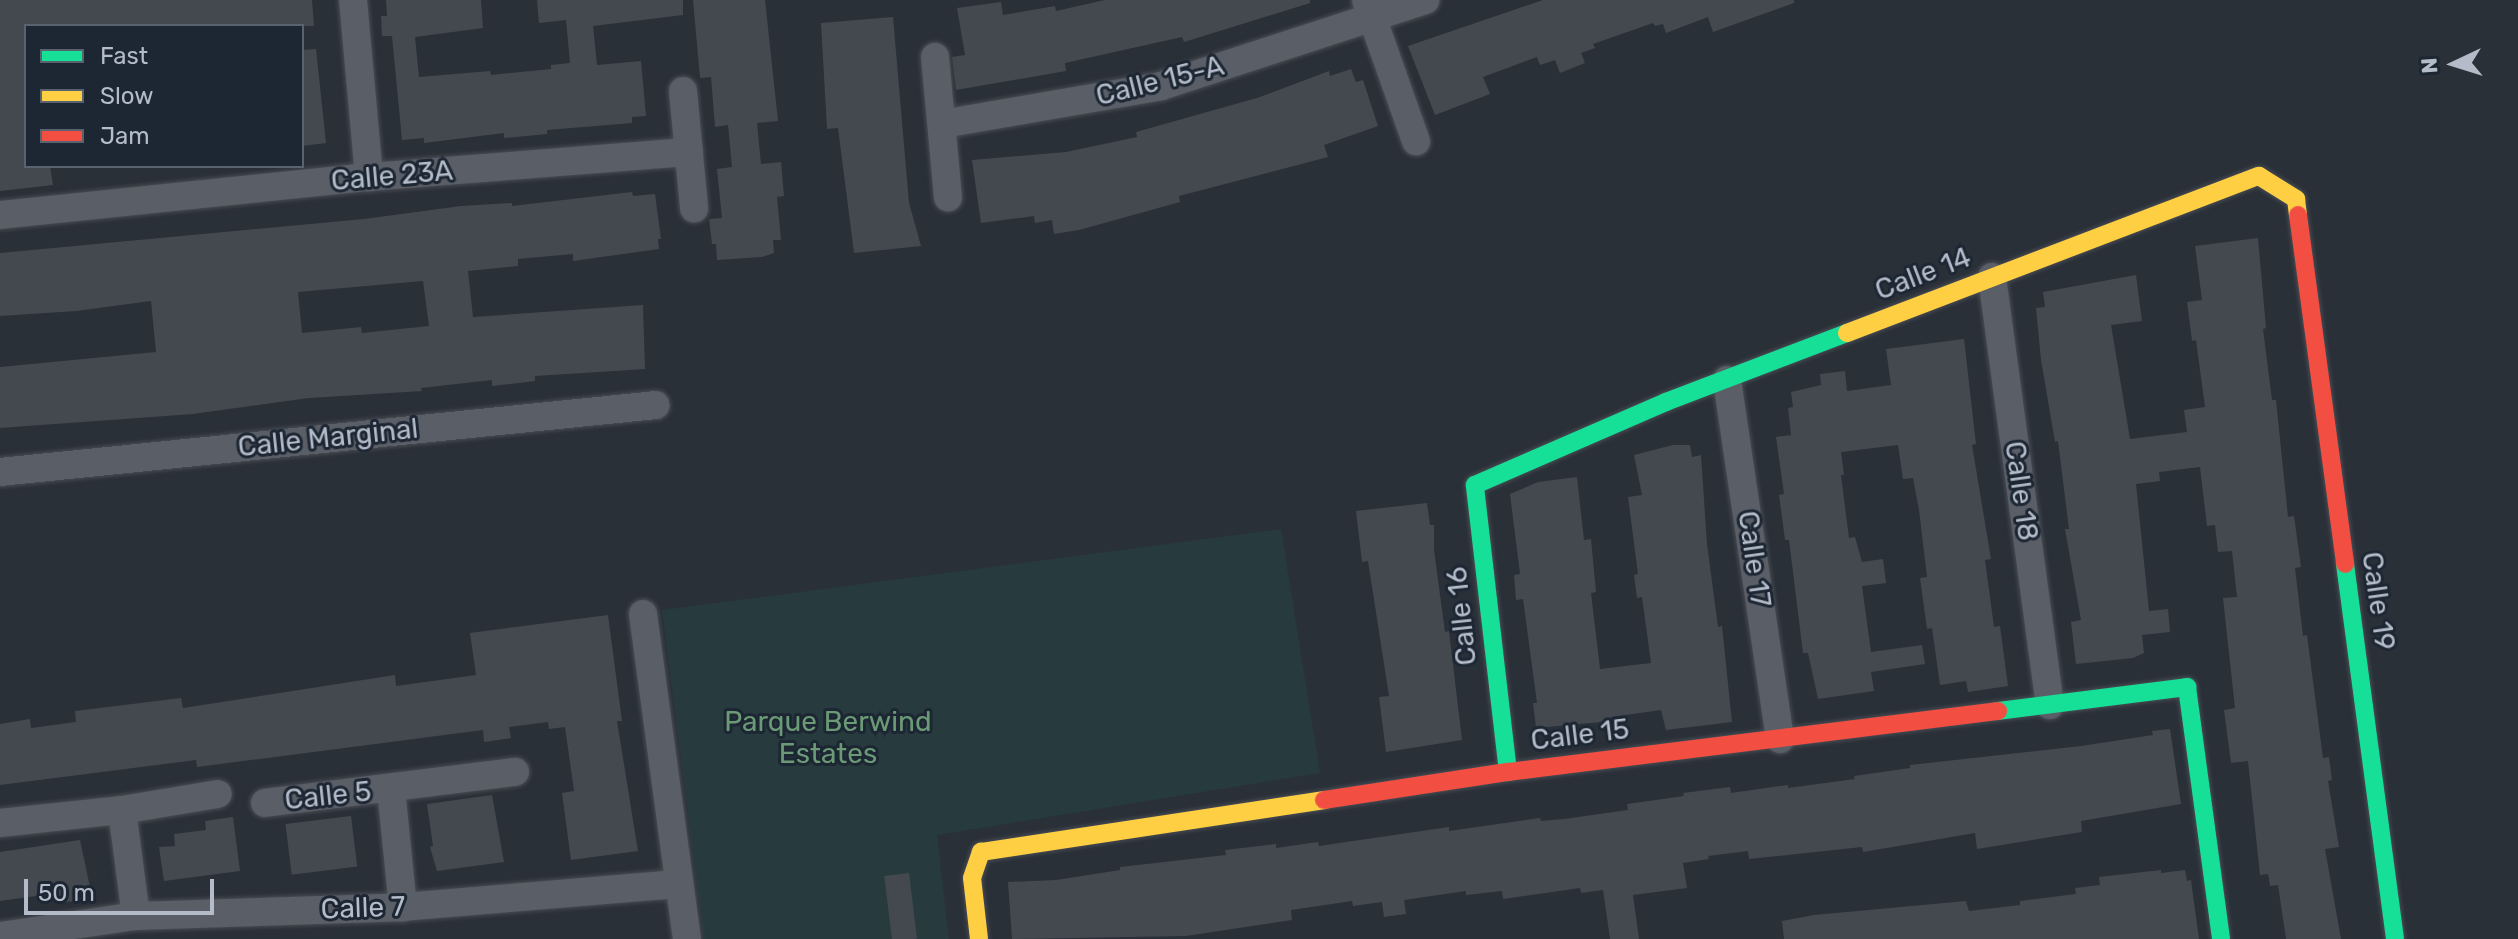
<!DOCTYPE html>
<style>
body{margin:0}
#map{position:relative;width:2518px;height:939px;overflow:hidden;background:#2a3038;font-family:Rubik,sans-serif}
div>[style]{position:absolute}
.green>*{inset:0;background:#273a3e}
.building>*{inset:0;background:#444950;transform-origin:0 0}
.roads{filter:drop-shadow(0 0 2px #484c53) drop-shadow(0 0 2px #484c53)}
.street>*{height:28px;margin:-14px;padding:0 14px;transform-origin:14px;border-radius:14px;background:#5a5e66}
.fast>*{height:18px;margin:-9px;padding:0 9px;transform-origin:9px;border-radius:9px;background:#16e098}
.slow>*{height:18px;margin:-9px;padding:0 9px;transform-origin:9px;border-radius:9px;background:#ffcf43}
.jam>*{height:18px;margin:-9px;padding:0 9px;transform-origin:9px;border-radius:9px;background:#f24e42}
span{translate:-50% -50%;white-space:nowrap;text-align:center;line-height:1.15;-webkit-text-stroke:6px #1d2633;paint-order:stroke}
.street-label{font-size:28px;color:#b4bcc9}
.park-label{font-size:28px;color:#6b9a76}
.legend{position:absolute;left:24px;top:24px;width:280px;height:144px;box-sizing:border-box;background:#1d2633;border:2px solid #59626f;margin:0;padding:10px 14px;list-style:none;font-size:24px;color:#b4bcc9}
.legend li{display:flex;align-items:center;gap:16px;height:40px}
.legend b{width:40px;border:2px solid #59626f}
.north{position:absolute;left:2414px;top:24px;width:80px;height:80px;-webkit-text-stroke:6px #1d2633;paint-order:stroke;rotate:266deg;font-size:22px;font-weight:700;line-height:32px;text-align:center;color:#b4bcc9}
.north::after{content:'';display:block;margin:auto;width:28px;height:36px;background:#b4bcc9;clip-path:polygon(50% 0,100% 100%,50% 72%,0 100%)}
.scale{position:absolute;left:24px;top:879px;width:190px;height:36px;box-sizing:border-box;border:4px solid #b4bcc9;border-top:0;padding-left:10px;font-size:24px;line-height:28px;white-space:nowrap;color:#b4bcc9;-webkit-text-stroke:6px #1d2633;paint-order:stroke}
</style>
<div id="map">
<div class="green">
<i style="clip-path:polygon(1281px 529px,1320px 773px,937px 835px,949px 939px,704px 939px,662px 610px)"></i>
</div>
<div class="building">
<i style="clip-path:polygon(0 0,312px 0,314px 26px,26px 26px,26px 166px,50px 166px,53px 185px,0 191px)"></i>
<i style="clip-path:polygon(386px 0,481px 0,483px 28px,415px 37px,419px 77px,490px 71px,491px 75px,551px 69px,551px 65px,570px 63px,566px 20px,539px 23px,537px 0,683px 0,683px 15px,593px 26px,597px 65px,641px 61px,646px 116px,632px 117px,632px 123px,547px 130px,547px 134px,504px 138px,504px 133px,424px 143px,424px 138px,402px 140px,392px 36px,382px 36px,381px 16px,387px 16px)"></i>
<i style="clip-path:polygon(693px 0,765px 0,778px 121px,757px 123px,761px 164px,781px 162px,784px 196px,777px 197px,781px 240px,773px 240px,774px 253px,762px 257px,717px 260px,716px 244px,712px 244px,709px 219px,722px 218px,717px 169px,732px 167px,728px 125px,715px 127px,711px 77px,700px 78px)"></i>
<i style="clip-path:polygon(1105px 0,1310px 0,1310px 3px,1184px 42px,1182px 37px,1065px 63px,1066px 71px,956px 90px,952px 57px,965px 55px,957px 8px,1001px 2px,1003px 15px,1055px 6px,1056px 11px)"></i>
<i style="clip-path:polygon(1543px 0,1794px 0,1794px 3px,1713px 32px,1708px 17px,1666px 33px,1663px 24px,1655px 26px,1653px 23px,1593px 44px,1595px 48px,1581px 53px,1585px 63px,1560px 73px,1555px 60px,1540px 65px,1537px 57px,1483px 77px,1490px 94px,1435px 115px,1408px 46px)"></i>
<i style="clip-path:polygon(893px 17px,909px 203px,921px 246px,854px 253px,838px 128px,827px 129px,821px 23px)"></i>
<i style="clip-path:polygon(316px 49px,326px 143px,302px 146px,302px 50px)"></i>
<i style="clip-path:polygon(1351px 69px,1356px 82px,1363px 80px,1378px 126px,1324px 145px,1328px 157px,1179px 196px,1180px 202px,1079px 230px,1054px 234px,1052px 220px,1035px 223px,1034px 216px,981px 223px,972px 160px,1066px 152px,1137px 137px,1136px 132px,1257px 98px,1329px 71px,1330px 76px)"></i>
<i style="clip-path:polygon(evenodd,632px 192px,633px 196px,655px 194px,661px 239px,658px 239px,659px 249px,573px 261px,573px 254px,518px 259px,518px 266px,468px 271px,473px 317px,643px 305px,645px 369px,535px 376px,535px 381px,492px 386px,492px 380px,421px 388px,422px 391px,309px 398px,193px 414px,0 428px,0 367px,156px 352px,151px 301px,76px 311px,0 316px,0 253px,364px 219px,461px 206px,512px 203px,512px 206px,632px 192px,423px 281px,429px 326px,362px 333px,361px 327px,302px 333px,298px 292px,423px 281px)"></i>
<i style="clip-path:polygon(2258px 238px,2266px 328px,2263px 329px,2272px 400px,2276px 400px,2288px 517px,2294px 516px,2301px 567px,2295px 568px,2303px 636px,2307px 635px,2323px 758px,2329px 757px,2332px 780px,2328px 781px,2339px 847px,2325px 849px,2341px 939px,2286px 939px,2278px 885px,2270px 886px,2268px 874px,2260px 875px,2248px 761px,2231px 763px,2224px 710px,2235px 708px,2223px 598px,2237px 597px,2232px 551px,2218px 552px,2215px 525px,2207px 526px,2200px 467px,2159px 472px,2160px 481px,2136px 484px,2149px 611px,2168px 609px,2170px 632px,2142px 635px,2144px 653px,2133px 658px,2076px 664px,2071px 622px,2081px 620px,2065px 529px,2069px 529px,2058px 441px,2055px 442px,2041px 360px,2036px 308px,2045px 307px,2043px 292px,2136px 275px,2142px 321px,2111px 325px,2130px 439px,2187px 432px,2184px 410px,2205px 407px,2196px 340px,2192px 341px,2187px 302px,2202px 300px,2195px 246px)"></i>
<i style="clip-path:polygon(1964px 339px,1976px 444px,1972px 445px,1991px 559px,1985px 560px,1994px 627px,2000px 626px,2008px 686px,1968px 692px,1966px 681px,1940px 685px,1932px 628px,1927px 629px,1920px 578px,1927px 577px,1919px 510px,1913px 478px,1903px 479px,1898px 445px,1841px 452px,1844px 475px,1841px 475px,1849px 538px,1855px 537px,1862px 562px,1883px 559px,1886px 583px,1862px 586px,1871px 652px,1922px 645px,1925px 664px,1871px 672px,1874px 691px,1818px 699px,1808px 653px,1803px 653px,1789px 540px,1785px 540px,1779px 495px,1784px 494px,1776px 437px,1791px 435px,1788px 408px,1793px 407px,1791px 392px,1821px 385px,1820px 374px,1845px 371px,1847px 391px,1891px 385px,1886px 349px)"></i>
<i style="clip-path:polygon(1673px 445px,1690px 445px,1692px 457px,1701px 455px,1707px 544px,1718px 627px,1722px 626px,1732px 722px,1666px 730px,1661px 710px,1611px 717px,1612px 721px,1536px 728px,1533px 703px,1537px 703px,1523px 599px,1516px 600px,1514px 575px,1520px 574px,1510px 494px,1538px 482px,1577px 477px,1584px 540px,1591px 539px,1596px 592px,1591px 593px,1600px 669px,1651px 663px,1642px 597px,1637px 598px,1634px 575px,1638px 574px,1628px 497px,1642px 495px,1634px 455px)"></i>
<i style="clip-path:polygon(1427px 503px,1430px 525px,1434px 525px,1434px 550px,1445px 632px,1449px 631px,1462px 740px,1386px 752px,1379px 697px,1389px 696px,1368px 561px,1362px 562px,1356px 511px)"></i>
<i style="clip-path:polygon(608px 615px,622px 721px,617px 721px,638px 851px,571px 860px,562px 793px,574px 791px,565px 727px,549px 729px,548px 722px,509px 727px,511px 738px,484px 742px,483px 730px,197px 767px,196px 760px,0 785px,0 724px,30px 719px,31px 728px,76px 722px,75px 711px,181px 698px,183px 708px,395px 675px,396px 686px,476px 675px,470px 633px)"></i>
<i style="clip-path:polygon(2170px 729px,2181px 804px,2081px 821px,2082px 832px,1977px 849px,1975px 833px,1863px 852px,1862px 847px,1749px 859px,1748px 851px,1708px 856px,1709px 859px,1683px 863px,1687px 888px,1633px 895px,1639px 939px,1610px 939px,1603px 890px,1581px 893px,1580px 888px,1503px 899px,1502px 891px,1466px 895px,1466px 891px,1404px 900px,1406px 914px,1384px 917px,1382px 902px,1353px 906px,1352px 901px,1291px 910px,1292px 920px,1186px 936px,1012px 939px,1008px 882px,1056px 880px,1120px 870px,1120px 867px,1226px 855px,1225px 850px,1276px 844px,1276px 848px,1318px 842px,1319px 846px,1449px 827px,1449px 831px,1540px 818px,1541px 821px,1564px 819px,1628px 810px,1627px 804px,1684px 796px,1683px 793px,1730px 787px,1731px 793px,1788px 785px,1788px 788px,1855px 779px,1854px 776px,1910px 768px,1910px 765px,2081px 746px,2153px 735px,2152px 731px)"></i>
<i style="clip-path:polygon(492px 795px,504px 862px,437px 871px,430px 847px,433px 846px,427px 804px)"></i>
<i style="left:351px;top:816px;width:51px;height:66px;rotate:83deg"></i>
<i style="clip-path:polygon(233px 817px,240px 871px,164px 881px,159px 847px,175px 846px,174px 834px,206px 830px,205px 821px)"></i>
<i style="clip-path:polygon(80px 840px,90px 887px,81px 888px,83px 900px,58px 903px,57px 893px,0 901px,0 852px)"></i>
<i style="clip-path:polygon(2161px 870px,2161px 873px,2185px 870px,2187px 881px,2191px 880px,2199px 939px,1784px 939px,1782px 921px,1814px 915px,1966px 901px,1969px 911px,2020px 905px,2020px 901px,2076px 894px,2075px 888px,2100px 885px,2099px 877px)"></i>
<i style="left:909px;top:873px;width:66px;height:25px;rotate:83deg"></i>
</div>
<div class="roads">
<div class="street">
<i style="left:353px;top:0;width:178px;rotate:84.8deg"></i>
<i style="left:1366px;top:0;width:150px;rotate:70.5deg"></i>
<i style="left:935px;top:57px;width:141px;rotate:84.7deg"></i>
<i style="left:683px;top:91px;width:118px;rotate:84.6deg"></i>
<i style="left:942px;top:124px;width:222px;rotate:-9.8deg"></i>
<i style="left:1161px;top:86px;width:278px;rotate:-18deg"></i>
<i style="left:0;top:215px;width:371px;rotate:-5.9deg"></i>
<i style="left:369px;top:177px;width:321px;rotate:-4.5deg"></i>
<i style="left:1992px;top:277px;width:432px;rotate:82.3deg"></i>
<i style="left:1727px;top:380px;width:363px;rotate:81.6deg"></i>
<i style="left:0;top:472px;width:659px;rotate:-5.83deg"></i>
<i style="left:643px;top:614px;width:328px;rotate:82.3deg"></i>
<i style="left:391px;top:789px;width:119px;rotate:84.2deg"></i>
<i style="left:265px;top:803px;width:252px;rotate:-7.1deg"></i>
<i style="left:122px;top:810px;width:107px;rotate:82.5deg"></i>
<i style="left:0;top:823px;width:123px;rotate:-6.1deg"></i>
<i style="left:122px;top:810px;width:97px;rotate:-9.5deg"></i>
<i style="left:0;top:936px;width:137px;rotate:-8.4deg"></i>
<i style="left:136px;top:916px;width:267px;rotate:-1.9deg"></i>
<i style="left:403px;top:907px;width:276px;rotate:-4.8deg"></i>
</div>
<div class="fast">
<i style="left:2345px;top:564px;width:378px;rotate:82.4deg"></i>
<i style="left:1998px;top:711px;width:191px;rotate:-7.2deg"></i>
<i style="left:2187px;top:687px;width:254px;rotate:82.3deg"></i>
<i style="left:1508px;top:772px;width:289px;rotate:-96.6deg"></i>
<i style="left:1475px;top:485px;width:208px;rotate:-23.5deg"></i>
<i style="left:1666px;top:402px;width:194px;rotate:-20.9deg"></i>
</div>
<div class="slow">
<i style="left:1847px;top:333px;width:441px;rotate:-20.9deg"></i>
<i style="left:2259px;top:176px;width:44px;rotate:31.9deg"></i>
<i style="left:2296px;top:199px;width:16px;rotate:83deg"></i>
<i style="left:979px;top:939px;width:61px;rotate:-96.5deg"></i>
<i style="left:972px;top:878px;width:28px;rotate:-71deg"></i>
<i style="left:981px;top:852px;width:347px;rotate:-8.6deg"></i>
</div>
<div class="jam">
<i style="left:2298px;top:215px;width:352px;rotate:82.3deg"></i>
<i style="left:1324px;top:800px;width:186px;rotate:-8.7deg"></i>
<i style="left:1508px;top:772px;width:494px;rotate:-7.1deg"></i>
</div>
</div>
<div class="street-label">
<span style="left:1160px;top:81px;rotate:-14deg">Calle 15-A</span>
<span style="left:392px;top:176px;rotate:-5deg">Calle 23A</span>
<span style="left:1923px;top:274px;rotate:-21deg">Calle 14</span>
<span style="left:328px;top:438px;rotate:-6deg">Calle Marginal</span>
<span style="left:2021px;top:491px;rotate:82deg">Calle 18</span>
<span style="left:1754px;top:559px;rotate:82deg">Calle 17</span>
<span style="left:2378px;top:601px;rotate:82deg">Calle 19</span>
<span style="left:1462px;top:616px;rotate:-96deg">Calle 16</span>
<span style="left:1580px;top:735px;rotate:-7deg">Calle 15</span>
<span style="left:328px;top:796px;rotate:-6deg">Calle 5</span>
<span style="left:363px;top:908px;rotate:-2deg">Calle 7</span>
</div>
<div class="park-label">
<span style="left:828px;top:738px">Parque Berwind<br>Estates</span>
</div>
<ul class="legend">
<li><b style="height:10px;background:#16e098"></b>Fast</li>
<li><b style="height:10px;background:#ffcf43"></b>Slow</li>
<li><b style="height:10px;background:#f24e42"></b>Jam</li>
</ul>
<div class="north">N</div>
<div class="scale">50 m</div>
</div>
